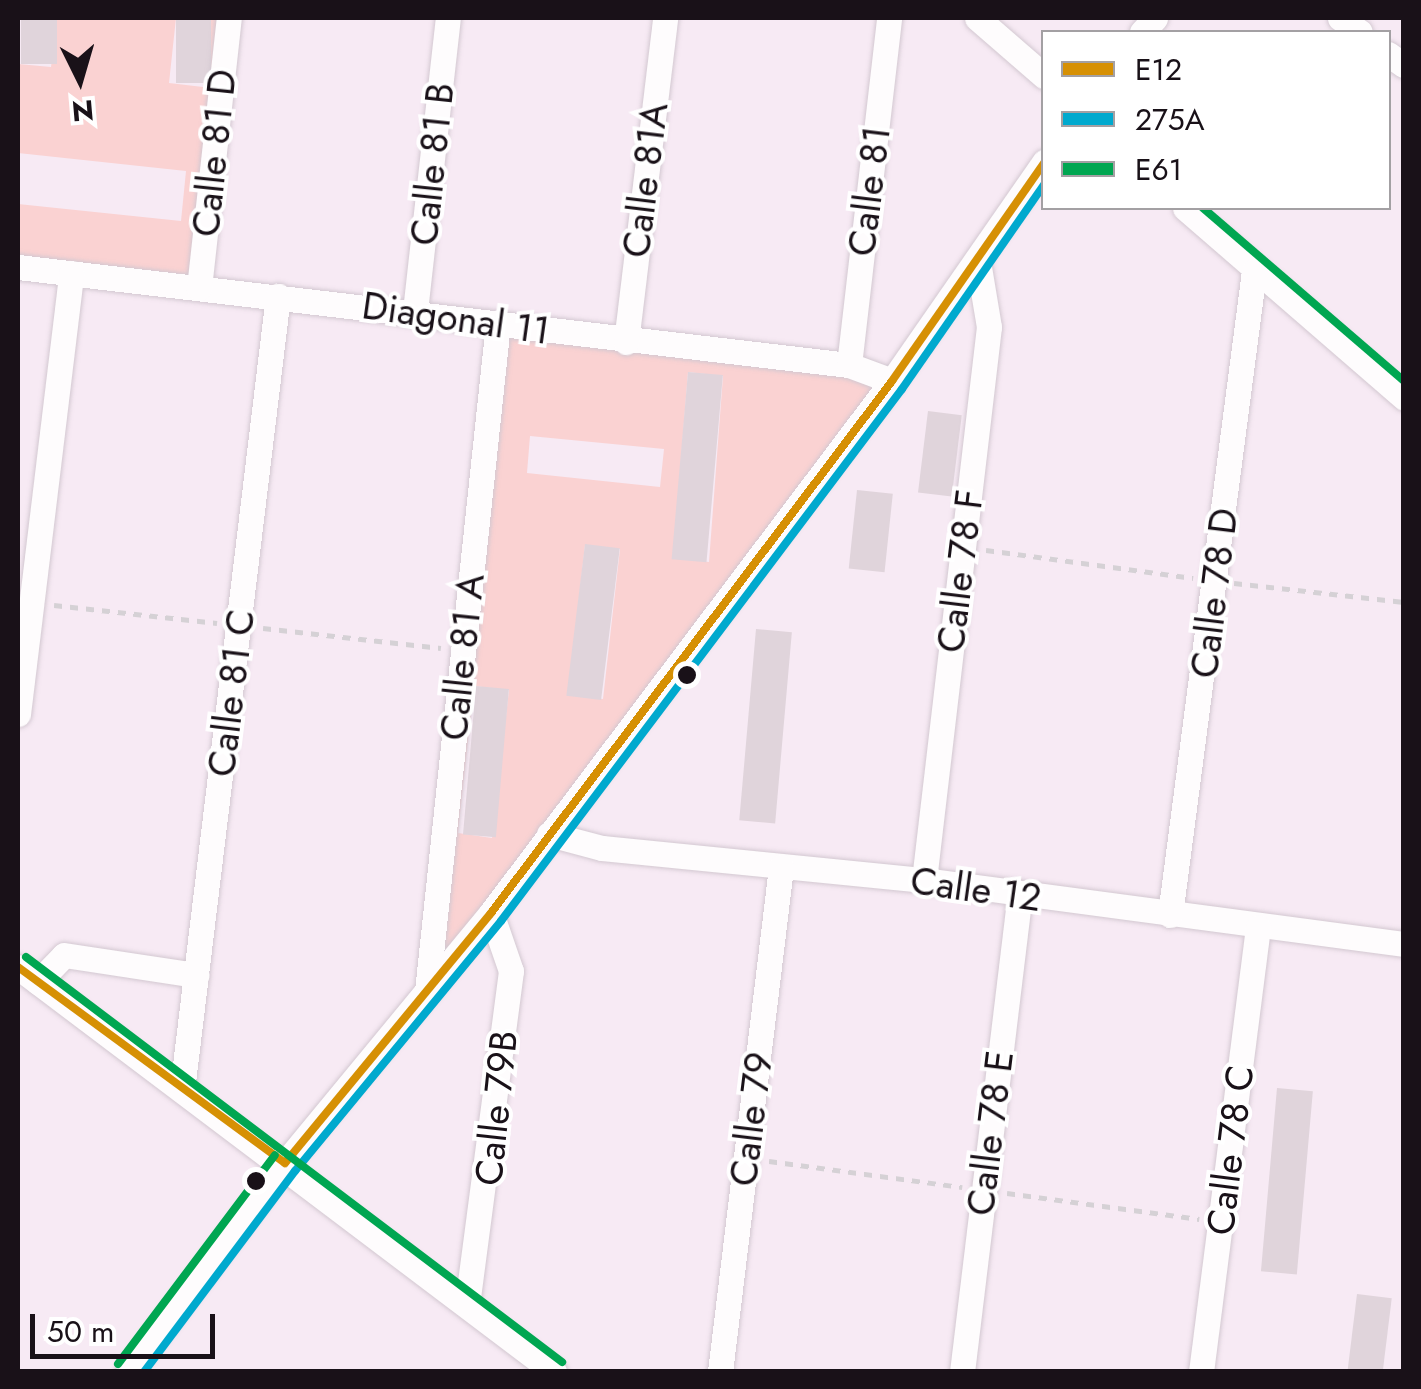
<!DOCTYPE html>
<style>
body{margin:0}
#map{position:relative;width:1421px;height:1389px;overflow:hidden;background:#f7eaf4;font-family:Jost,sans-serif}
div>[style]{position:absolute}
.green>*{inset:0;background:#fad2d2}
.building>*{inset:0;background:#e0d4db;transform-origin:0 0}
.path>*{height:5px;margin-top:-2.5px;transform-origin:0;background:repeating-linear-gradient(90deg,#d5d1d5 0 8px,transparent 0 16px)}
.roads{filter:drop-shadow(0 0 2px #d3c8d1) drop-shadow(0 0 2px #d3c8d1)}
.minor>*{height:25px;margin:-12.5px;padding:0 12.5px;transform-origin:12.5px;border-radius:12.5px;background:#fefcfd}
.bus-1>*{height:8px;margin:-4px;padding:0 4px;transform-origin:4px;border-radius:4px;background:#d69004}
.bus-2>*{height:8px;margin:-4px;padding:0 4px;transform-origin:4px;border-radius:4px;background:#00a9ce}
.bus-3>*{height:8px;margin:-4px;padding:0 4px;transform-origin:4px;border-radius:4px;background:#00a651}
.dots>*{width:28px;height:28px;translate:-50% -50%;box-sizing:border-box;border:5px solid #fff;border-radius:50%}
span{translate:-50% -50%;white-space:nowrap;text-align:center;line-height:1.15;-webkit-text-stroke:8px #fff;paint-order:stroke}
.street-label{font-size:38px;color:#191118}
.frame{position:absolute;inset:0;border:20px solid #191118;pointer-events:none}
.legend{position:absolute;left:1041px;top:30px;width:350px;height:180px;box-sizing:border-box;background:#fff;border:2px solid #a3a0a3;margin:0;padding:12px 18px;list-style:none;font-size:30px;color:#191118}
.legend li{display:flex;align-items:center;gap:20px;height:50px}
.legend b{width:50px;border:2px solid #a3a0a3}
.north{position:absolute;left:30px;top:30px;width:100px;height:100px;-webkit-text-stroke:8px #fff;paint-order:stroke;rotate:175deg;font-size:28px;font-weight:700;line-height:40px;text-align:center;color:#191118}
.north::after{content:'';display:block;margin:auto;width:35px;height:45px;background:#191118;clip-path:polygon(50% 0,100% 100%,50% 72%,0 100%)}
.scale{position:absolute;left:30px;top:1314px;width:185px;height:45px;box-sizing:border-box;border:5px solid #191118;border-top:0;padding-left:12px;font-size:30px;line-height:35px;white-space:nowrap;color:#191118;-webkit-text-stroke:8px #fff;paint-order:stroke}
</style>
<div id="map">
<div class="green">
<i style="clip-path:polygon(57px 18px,176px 18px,169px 83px,203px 87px,211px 18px,222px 18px,192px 275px,18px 256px,18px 204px,181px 221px,186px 171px,18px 153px,18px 64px,51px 67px)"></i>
<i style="clip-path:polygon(evenodd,498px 323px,892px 381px,427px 991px,498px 323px,688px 372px,723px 376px,709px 562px,673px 558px,688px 372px,498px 323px,530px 436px,664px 449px,660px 487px,527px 473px,530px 436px,498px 323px,585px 545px,620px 549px,603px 699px,568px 695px,585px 545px,498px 323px,474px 686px,509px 690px,492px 838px,458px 833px,474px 686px)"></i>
</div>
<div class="building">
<i style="left:21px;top:18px;width:36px;height:46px"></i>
<i style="left:176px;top:18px;width:35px;height:65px"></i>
<i style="left:688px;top:372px;width:35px;height:188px;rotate:5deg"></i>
<i style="left:928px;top:411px;width:34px;height:82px;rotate:7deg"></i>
<i style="left:857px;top:490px;width:36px;height:79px;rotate:6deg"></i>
<i style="left:585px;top:544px;width:35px;height:153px;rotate:7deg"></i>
<i style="left:756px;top:629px;width:36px;height:192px;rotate:5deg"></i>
<i style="left:476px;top:686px;width:33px;height:149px;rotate:5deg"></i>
<i style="left:1277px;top:1088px;width:36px;height:184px;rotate:5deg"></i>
<i style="left:1357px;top:1294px;width:35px;height:79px;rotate:7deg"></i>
</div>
<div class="path">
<i style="left:986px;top:550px;width:209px;rotate:7.7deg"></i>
<i style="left:1234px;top:583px;width:171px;rotate:6.4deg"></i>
<i style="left:54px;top:605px;width:164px;rotate:6.3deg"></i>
<i style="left:263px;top:628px;width:179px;rotate:6.4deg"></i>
<i style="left:769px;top:1161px;width:195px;rotate:7.7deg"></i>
<i style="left:1007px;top:1193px;width:194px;rotate:7.7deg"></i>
</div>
<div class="roads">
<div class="minor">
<i style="left:977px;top:18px;width:89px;rotate:40.9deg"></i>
<i style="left:1340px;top:18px;width:24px;rotate:35deg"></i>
<i style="left:1142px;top:32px;width:19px;rotate:-47deg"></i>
<i style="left:1388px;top:54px;width:19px;rotate:35deg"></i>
<i style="left:1185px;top:208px;width:290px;rotate:40.9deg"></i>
<i style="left:18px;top:267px;width:837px;rotate:6.73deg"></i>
<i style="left:849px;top:365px;width:46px;rotate:20.4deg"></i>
<i style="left:199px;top:288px;width:272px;rotate:-83.7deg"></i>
<i style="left:415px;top:311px;width:295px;rotate:-83.6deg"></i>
<i style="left:626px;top:342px;width:326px;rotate:-83.1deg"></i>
<i style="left:849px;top:365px;width:349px;rotate:-83.4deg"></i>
<i style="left:18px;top:714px;width:444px;rotate:-83.1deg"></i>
<i style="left:549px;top:834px;width:55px;rotate:14.8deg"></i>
<i style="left:602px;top:848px;width:324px;rotate:5.7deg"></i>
<i style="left:924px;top:880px;width:484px;rotate:7.6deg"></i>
<i style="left:924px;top:880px;width:557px;rotate:-83.3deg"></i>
<i style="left:989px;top:327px;width:67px;rotate:-99.5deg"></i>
<i style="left:1170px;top:915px;width:649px;rotate:-82.57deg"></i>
<i style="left:18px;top:967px;width:672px;rotate:37.07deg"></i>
<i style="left:38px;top:982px;width:37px;rotate:-46deg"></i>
<i style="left:64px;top:955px;width:134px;rotate:8.6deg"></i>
<i style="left:427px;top:991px;width:672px;rotate:-83.93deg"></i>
<i style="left:182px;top:1090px;width:800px;rotate:-83.11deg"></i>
<i style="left:467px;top:1305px;width:337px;rotate:-82.5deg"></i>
<i style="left:511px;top:971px;width:61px;rotate:-109deg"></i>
<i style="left:128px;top:1372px;width:261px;rotate:-53.1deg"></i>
<i style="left:285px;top:1163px;width:324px;rotate:-50.5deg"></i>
<i style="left:491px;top:913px;width:666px;rotate:-52.99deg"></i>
<i style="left:892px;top:381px;width:267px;rotate:-55.2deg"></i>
<i style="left:720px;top:1372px;width:509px;rotate:-83.11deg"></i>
<i style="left:962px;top:1372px;width:481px;rotate:-83.1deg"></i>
<i style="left:1201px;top:1372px;width:448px;rotate:-82.7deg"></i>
</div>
</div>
<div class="bus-1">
<i style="left:18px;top:967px;width:331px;rotate:36.3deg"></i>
<i style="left:285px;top:1163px;width:324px;rotate:-50.5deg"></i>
<i style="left:491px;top:913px;width:666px;rotate:-52.99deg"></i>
<i style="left:892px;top:381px;width:266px;rotate:-55.1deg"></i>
</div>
<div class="bus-2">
<i style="left:144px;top:1372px;width:251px;rotate:-53.1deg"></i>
<i style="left:295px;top:1171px;width:324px;rotate:-50.5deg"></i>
<i style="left:501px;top:921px;width:666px;rotate:-52.99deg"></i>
<i style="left:902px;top:389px;width:249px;rotate:-55.2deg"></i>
</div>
<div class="bus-3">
<i style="left:1203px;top:208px;width:265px;rotate:40.7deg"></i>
<i style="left:26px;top:957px;width:672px;rotate:37.07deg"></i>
<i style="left:118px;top:1364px;width:261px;rotate:-53.1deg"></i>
</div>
<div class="dots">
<i style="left:687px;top:675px;background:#191118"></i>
<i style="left:256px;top:1181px;background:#191118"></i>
</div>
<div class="street-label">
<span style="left:214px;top:153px;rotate:-84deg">Calle 81 D</span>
<span style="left:432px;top:164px;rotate:-84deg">Calle 81 B</span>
<span style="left:645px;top:180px;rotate:-83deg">Calle 81A</span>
<span style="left:869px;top:191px;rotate:-83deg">Calle 81</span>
<span style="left:456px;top:318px;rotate:8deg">Diagonal 11</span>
<span style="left:960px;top:571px;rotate:-83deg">Calle 78 F</span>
<span style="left:1214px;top:593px;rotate:-83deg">Calle 78 D</span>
<span style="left:462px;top:657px;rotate:-84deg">Calle 81 A</span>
<span style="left:231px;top:693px;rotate:-83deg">Calle 81 C</span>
<span style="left:976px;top:889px;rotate:8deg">Calle 12</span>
<span style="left:496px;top:1108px;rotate:-84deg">Calle 79B</span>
<span style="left:751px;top:1119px;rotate:-83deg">Calle 79</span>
<span style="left:990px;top:1133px;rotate:-83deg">Calle 78 E</span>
<span style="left:1230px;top:1150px;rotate:-83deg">Calle 78 C</span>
</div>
<div class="frame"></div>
<ul class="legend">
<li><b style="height:12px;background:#d69004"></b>E12</li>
<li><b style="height:12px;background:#00a9ce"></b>275A</li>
<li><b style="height:12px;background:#00a651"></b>E61</li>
</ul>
<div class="north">N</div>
<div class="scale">50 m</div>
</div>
